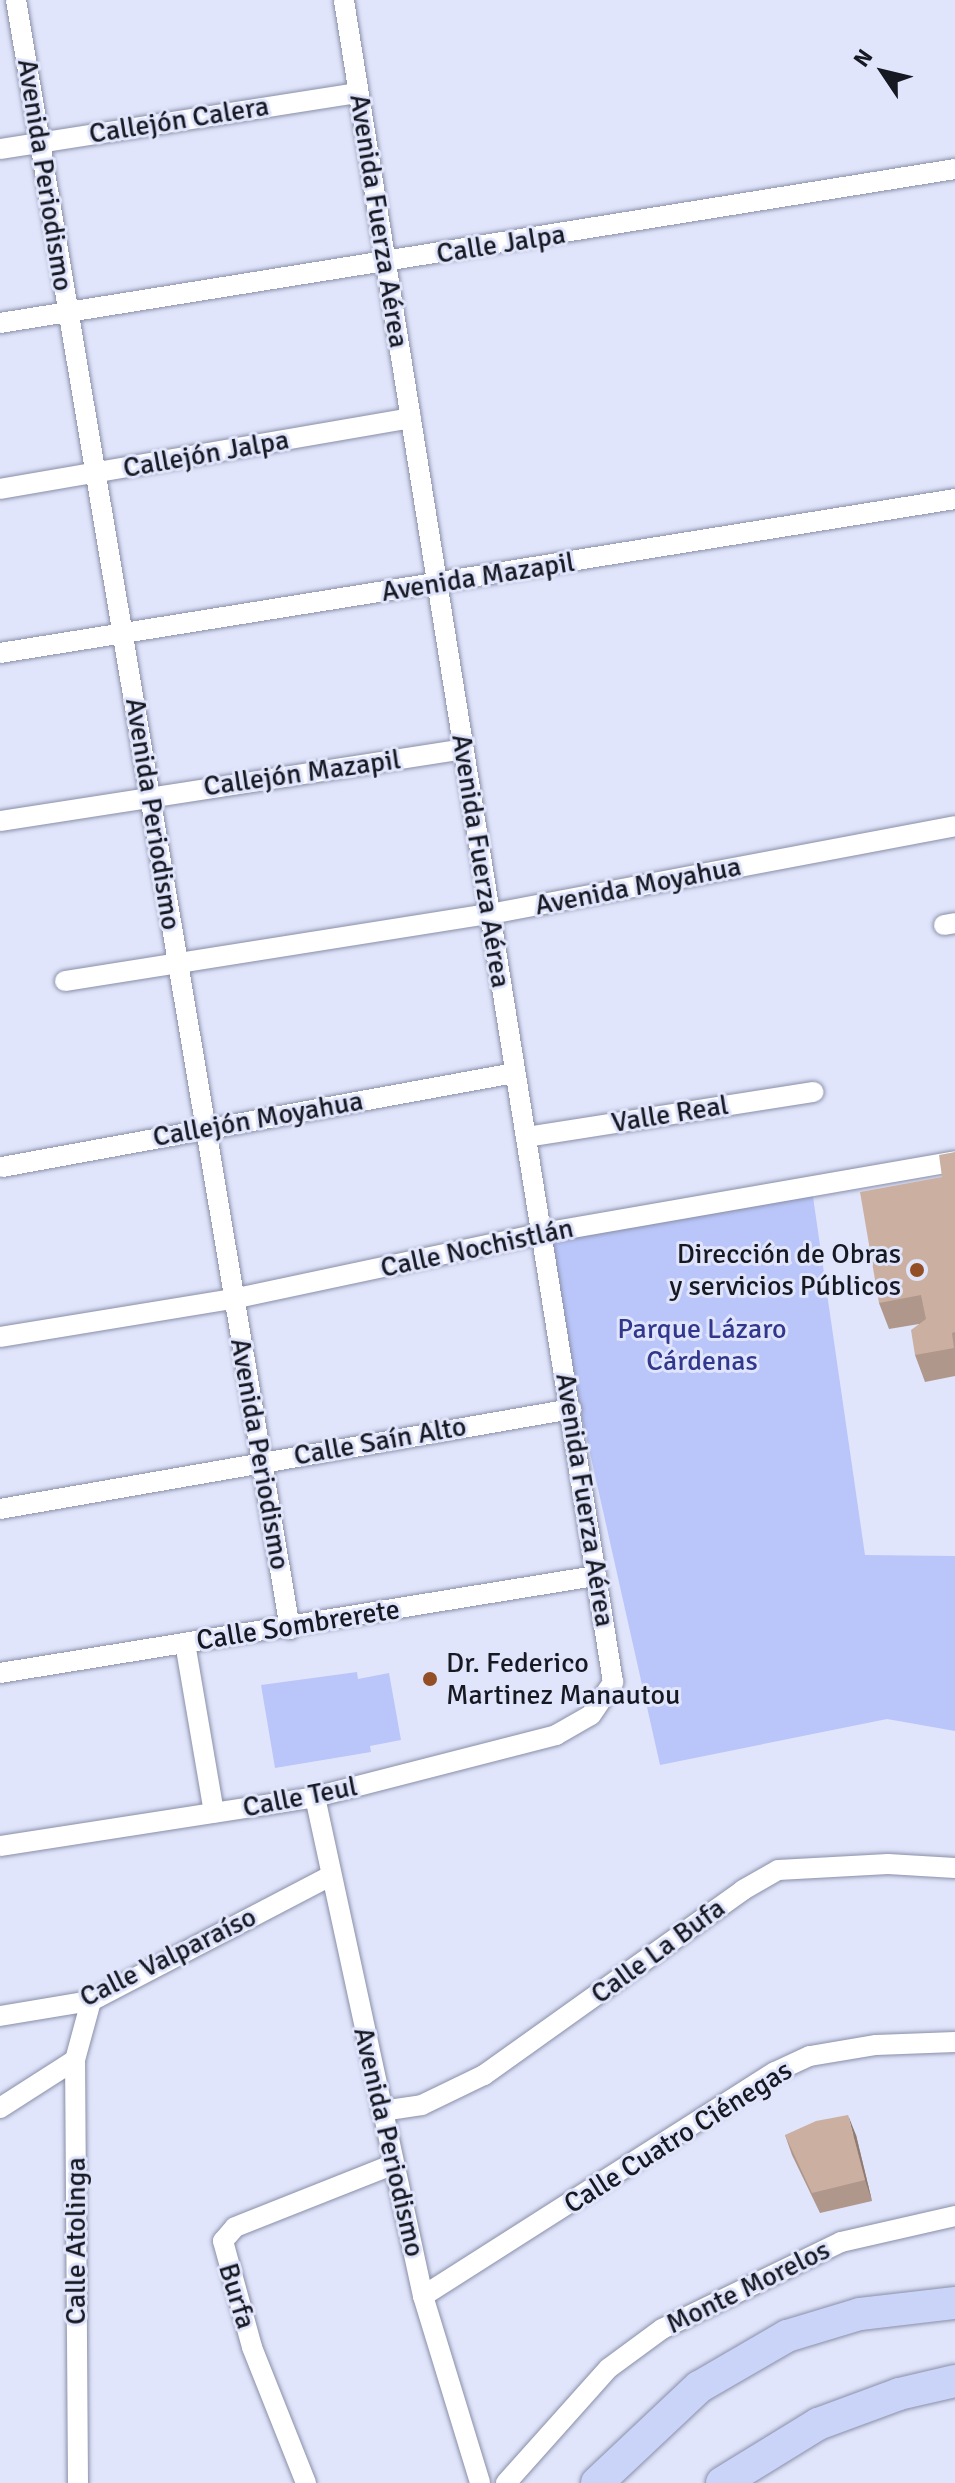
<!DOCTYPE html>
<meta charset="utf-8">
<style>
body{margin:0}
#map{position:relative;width:955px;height:2483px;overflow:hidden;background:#e0e5fb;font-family:Signika,sans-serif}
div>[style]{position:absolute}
.green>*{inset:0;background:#bac6f9}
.roads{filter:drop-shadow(0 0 2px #898fa8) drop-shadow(0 0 2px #898fa8)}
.minor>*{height:20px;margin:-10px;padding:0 10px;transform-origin:10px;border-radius:10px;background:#fff}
.trunk>*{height:32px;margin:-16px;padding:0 16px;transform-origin:16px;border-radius:16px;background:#cad3f8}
.wall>*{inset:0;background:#af978b}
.shaded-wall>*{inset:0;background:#8e7b71}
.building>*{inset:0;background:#cbb0a2}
.dots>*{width:22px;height:22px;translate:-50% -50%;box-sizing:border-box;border:4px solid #e0e5fb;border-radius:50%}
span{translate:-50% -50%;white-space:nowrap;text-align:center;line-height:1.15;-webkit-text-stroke:6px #e0e5fb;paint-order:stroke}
.street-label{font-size:28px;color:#161822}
.poi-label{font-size:28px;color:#161822}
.right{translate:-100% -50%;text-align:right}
.left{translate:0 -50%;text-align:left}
.park-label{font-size:28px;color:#30378d}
.north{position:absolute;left:843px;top:32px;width:80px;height:80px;-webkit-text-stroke:6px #e0e5fb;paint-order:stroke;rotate:305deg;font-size:22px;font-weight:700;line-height:32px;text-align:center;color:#161822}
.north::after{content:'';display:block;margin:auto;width:28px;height:36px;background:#161822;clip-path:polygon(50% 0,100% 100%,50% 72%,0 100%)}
</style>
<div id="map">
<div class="green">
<i style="clip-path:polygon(812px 1190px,865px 1555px,955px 1556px,955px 1731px,887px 1719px,660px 1765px,542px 1239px)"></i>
<i style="clip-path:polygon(357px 1672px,358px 1679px,389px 1673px,401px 1740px,370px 1746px,371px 1752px,275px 1768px,261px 1685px)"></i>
</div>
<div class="roads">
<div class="minor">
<i style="left:16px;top:0;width:1652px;rotate:80.45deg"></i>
<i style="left:0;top:149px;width:362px;rotate:-8.9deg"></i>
<i style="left:0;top:323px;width:967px;rotate:-9.16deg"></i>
<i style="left:0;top:489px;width:417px;rotate:-9.8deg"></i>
<i style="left:0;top:653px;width:967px;rotate:-9.16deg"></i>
<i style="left:0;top:821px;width:469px;rotate:-8.8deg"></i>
<i style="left:944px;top:925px;width:11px;rotate:-10deg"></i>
<i style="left:65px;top:981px;width:430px;rotate:-9deg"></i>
<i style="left:490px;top:914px;width:473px;rotate:-10.7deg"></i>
<i style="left:526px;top:1137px;width:291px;rotate:-8.9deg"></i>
<i style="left:2px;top:1167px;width:521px;rotate:-10.4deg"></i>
<i style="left:0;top:1337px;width:236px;rotate:-9.3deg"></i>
<i style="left:233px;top:1299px;width:318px;rotate:-12deg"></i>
<i style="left:544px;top:1233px;width:417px;rotate:-9.9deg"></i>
<i style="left:0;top:1509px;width:580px;rotate:-9.93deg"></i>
<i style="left:185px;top:1643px;width:172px;rotate:80.3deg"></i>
<i style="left:0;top:1673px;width:603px;rotate:-9.26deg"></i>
<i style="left:315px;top:1797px;width:511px;rotate:77.79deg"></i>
<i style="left:423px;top:2296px;width:195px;rotate:73deg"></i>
<i style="left:0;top:1846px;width:319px;rotate:-8.8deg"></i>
<i style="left:315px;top:1797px;width:249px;rotate:-14.4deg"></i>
<i style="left:556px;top:1735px;width:40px;rotate:-29.7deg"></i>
<i style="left:591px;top:1715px;width:40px;rotate:-56deg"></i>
<i style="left:613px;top:1682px;width:1703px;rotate:-99.09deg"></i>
<i style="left:0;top:2016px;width:92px;rotate:-9.4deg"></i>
<i style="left:91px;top:2001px;width:270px;rotate:-27.6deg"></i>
<i style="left:0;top:2108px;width:89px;rotate:-32.6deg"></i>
<i style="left:382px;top:2111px;width:40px;rotate:-8.5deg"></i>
<i style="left:422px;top:2105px;width:69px;rotate:-25.8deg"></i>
<i style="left:484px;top:2075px;width:318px;rotate:-35.5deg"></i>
<i style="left:743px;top:1890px;width:40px;rotate:-29.7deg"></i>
<i style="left:778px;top:1870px;width:110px;rotate:-3.1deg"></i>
<i style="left:888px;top:1864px;width:67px;rotate:3.4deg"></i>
<i style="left:423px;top:2296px;width:417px;rotate:-32.5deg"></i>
<i style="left:775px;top:2072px;width:38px;rotate:-25deg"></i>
<i style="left:810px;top:2056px;width:67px;rotate:-9.5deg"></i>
<i style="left:876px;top:2045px;width:79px;rotate:-2.2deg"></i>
<i style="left:78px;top:2483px;width:423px;rotate:-90.4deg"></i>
<i style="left:75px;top:2060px;width:61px;rotate:-74.8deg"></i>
<i style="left:306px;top:2483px;width:146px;rotate:-111.7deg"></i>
<i style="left:252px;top:2347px;width:110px;rotate:-105.3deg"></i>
<i style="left:223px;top:2241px;width:18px;rotate:-49deg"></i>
<i style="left:235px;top:2227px;width:171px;rotate:-21.6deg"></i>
<i style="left:506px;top:2483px;width:154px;rotate:-48.2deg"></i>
<i style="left:609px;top:2368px;width:66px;rotate:-36.3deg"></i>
<i style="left:662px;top:2329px;width:199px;rotate:-25.9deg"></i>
<i style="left:841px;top:2242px;width:117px;rotate:-12.8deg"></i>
</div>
<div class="trunk">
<i style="left:597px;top:2483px;width:140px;rotate:-43.3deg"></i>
<i style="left:699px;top:2387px;width:102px;rotate:-30.1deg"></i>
<i style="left:787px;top:2336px;width:76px;rotate:-16.8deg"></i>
<i style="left:860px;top:2314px;width:96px;rotate:-6.6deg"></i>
<i style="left:722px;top:2483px;width:113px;rotate:-31.6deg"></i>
<i style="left:818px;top:2424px;width:86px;rotate:-20.3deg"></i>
<i style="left:899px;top:2394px;width:57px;rotate:-13.1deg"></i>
</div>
</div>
<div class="wall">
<i style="clip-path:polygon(955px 1152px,955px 1376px,925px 1382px,915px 1355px,919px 1324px,889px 1329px,879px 1303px)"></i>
<i style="clip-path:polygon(785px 2135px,856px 2135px,872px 2201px,820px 2213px,792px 2155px)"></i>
</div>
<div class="shaded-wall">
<i style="clip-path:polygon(848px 2115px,856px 2135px,872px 2201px,865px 2180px)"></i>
</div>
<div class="building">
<i style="clip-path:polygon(955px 1152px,955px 1332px,952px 1333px,954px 1348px,915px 1355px,911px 1330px,926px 1319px,921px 1295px,879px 1303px,860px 1192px,942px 1177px,939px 1155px)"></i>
<i style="clip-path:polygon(848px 2115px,865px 2180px,812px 2193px,785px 2135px,816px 2121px)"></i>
</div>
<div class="dots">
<i style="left:917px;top:1270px;background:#934e25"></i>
<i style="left:430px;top:1679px;background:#934e25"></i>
</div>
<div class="street-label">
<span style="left:179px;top:120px;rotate:-9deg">Callejón Calera</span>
<span style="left:45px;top:175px;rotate:81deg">Avenida Periodismo</span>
<span style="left:379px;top:221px;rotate:81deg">Avenida Fuerza Aérea</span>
<span style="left:501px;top:244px;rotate:-9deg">Calle Jalpa</span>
<span style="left:206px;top:454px;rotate:-10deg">Callejón Jalpa</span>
<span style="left:478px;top:577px;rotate:-9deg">Avenida Mazapil</span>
<span style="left:302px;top:773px;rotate:-8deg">Callejón Mazapil</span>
<span style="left:153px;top:814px;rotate:81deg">Avenida Periodismo</span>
<span style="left:481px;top:861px;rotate:81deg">Avenida Fuerza Aérea</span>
<span style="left:638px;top:886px;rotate:-11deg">Avenida Moyahua</span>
<span style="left:670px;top:1114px;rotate:-9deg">Valle Real</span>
<span style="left:258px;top:1119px;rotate:-10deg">Callejón Moyahua</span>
<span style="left:477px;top:1248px;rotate:-12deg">Calle Nochistlán</span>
<span style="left:380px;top:1441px;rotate:-10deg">Calle Saín Alto</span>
<span style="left:260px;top:1454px;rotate:80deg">Avenida Periodismo</span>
<span style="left:585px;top:1500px;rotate:81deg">Avenida Fuerza Aérea</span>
<span style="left:298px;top:1625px;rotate:-9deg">Calle Sombrerete</span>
<span style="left:300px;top:1797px;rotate:-11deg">Calle Teul</span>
<span style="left:658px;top:1951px;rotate:-36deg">Calle La Bufa</span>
<span style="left:168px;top:1957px;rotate:-26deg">Calle Valparaíso</span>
<span style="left:678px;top:2137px;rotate:-32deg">Calle Cuatro Ciénegas</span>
<span style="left:389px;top:2142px;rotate:77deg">Avenida Periodismo</span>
<span style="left:76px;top:2241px;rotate:-90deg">Calle Atolinga</span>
<span style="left:748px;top:2287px;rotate:-26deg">Monte Morelos</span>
<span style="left:237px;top:2296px;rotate:73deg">Burfa</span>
</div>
<div class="poi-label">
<span class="right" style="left:901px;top:1270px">Dirección de Obras<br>y servicios Públicos</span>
<span class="left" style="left:446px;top:1679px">Dr. Federico<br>Martinez Manautou</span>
</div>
<div class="park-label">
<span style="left:702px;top:1345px">Parque Lázaro<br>Cárdenas</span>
</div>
<div class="north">N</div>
</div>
